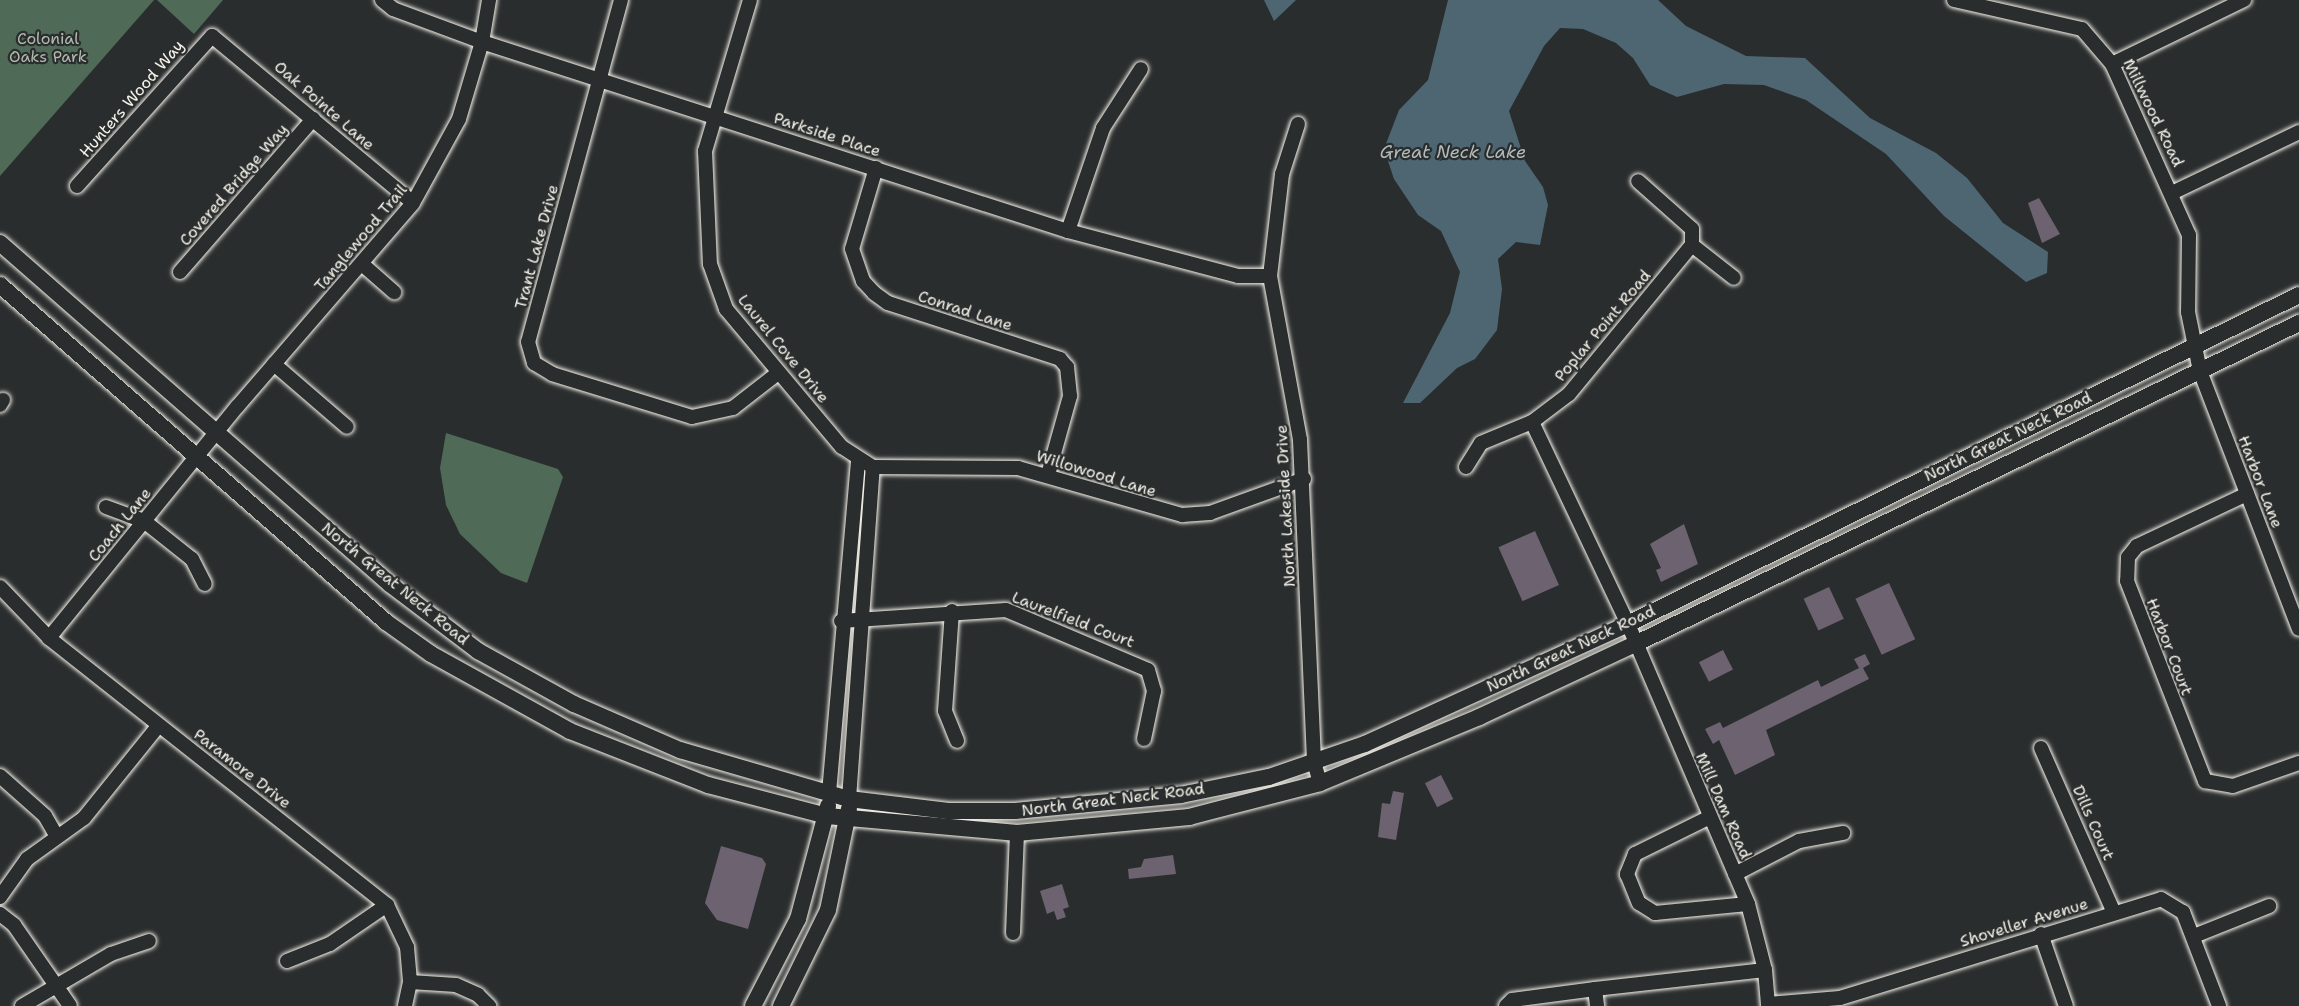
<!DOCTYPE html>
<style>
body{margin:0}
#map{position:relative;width:2299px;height:1006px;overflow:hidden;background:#2a2d2e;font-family:"Shantell Sans",sans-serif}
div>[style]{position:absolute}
.green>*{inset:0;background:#506a58}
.water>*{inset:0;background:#4d6672}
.building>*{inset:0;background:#6d6270;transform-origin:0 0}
.roads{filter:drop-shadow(0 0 2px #f4f1e8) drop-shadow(0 0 2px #f4f1e8)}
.minor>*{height:14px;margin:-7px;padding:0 7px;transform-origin:7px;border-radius:7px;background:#2a2d2e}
.major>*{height:16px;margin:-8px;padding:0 8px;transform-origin:8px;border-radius:8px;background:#2a2d2e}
span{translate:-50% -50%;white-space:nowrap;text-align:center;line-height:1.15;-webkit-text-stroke:4.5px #2a2d2e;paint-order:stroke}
.park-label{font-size:16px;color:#b2bbae}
.street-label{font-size:16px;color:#f4f1e8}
.water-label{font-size:18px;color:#b1b9b9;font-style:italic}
</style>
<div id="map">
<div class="green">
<i style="clip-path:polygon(0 0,154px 0,0 176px)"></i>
<i style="clip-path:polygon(157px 0,223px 0,194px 34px)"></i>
<i style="clip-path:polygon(446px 433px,558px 469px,563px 477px,527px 583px,501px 573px,460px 534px,446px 505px,440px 468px)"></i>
</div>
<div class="water">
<i style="clip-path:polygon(1264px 0,1296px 0,1274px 21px)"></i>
<i style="clip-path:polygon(1448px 0,1658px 0,1686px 26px,1746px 56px,1805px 58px,1870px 118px,1936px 153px,1967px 178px,2003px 223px,2048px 252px,2047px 273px,2026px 282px,1944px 216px,1886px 154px,1806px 100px,1764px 85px,1724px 84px,1677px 97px,1650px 85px,1633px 58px,1616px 43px,1583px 29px,1560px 28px,1544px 46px,1509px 111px,1525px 161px,1543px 187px,1548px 205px,1540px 245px,1516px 242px,1498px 259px,1502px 289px,1497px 330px,1475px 359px,1457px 368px,1420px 403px,1403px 403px,1450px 313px,1460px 272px,1441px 231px,1418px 215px,1394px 179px,1384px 149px,1399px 110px,1428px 80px)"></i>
</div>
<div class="building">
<i style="clip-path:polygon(2039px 198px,2060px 234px,2042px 243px,2028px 203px)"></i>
<i style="clip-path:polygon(1684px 524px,1698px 564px,1661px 582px,1656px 570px,1661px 568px,1650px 544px)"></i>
<i style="left:1535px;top:531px;width:59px;height:40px;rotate:66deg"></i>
<i style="left:1889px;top:583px;width:62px;height:37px;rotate:65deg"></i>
<i style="left:1829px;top:587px;width:35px;height:28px;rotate:65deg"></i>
<i style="left:1723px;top:650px;width:22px;height:27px;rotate:63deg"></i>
<i style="clip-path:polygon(1865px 654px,1870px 664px,1863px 668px,1869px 679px,1766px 730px,1775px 755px,1735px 775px,1719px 740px,1713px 744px,1705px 729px,1720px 722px,1723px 728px,1818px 680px,1821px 687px,1859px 668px,1854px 659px)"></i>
<i style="left:1441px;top:775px;width:27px;height:18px;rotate:63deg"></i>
<i style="clip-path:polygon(1393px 791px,1404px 793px,1396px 840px,1378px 837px,1382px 803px,1390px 804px)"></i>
<i style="clip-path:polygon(721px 846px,762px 858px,766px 864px,748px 929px,717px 920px,705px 903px)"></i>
<i style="clip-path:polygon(1173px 855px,1176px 874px,1129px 879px,1128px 869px,1141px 867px,1144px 859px)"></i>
<i style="clip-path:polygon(1062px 884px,1069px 907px,1063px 909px,1066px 917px,1057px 920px,1054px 911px,1047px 914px,1040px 891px)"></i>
</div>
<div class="roads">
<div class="minor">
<i style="left:382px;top:0;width:14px;rotate:39deg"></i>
<i style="left:393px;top:9px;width:95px;rotate:20.3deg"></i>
<i style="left:482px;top:42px;width:616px;rotate:17.88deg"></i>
<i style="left:1068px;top:231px;width:176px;rotate:14.8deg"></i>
<i style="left:1238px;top:276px;width:32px"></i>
<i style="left:621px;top:0;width:354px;rotate:105.2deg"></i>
<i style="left:528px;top:342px;width:22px;rotate:74deg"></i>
<i style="left:534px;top:363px;width:21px;rotate:31deg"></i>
<i style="left:552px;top:374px;width:146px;rotate:17.1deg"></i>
<i style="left:692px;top:417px;width:42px;rotate:-12.4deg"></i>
<i style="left:733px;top:408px;width:57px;rotate:-37.9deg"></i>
<i style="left:750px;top:0;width:158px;rotate:106.6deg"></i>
<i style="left:705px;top:151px;width:113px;rotate:87.5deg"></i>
<i style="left:710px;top:264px;width:48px;rotate:70.4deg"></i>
<i style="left:726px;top:309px;width:180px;rotate:50deg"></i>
<i style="left:842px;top:447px;width:37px;rotate:33deg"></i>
<i style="left:873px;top:467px;width:145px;rotate:0.4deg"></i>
<i style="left:1018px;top:468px;width:171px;rotate:16deg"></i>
<i style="left:1182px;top:515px;width:28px;rotate:-4deg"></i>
<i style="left:1210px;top:513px;width:100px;rotate:-19.9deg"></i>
<i style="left:1954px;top:0;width:131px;rotate:12.8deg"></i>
<i style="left:2082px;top:29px;width:46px;rotate:49.4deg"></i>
<i style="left:2112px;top:64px;width:188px;rotate:65.8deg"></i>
<i style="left:2189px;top:235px;width:77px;rotate:90.7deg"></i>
<i style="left:2188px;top:312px;width:60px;rotate:78.5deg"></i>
<i style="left:2200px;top:371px;width:276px;rotate:69deg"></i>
<i style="left:2112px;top:64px;width:147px;rotate:-25.9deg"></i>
<i style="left:1298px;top:124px;width:52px;rotate:107.7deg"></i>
<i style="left:1282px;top:174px;width:103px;rotate:96.7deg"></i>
<i style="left:1270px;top:276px;width:167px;rotate:79.6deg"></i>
<i style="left:1300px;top:440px;width:322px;rotate:87.5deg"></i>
<i style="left:1314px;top:762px;width:22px;rotate:74deg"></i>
<i style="left:876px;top:168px;width:84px;rotate:106.5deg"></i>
<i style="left:852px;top:249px;width:34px;rotate:71deg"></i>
<i style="left:863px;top:281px;width:16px;rotate:47deg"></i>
<i style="left:874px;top:293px;width:17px;rotate:36deg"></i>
<i style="left:888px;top:303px;width:181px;rotate:18deg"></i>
<i style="left:1060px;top:359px;width:11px;rotate:49deg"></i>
<i style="left:1067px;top:367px;width:29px;rotate:84deg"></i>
<i style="left:1070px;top:396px;width:82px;rotate:105.6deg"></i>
<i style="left:77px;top:186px;width:202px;rotate:-48deg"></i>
<i style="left:212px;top:36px;width:261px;rotate:39.7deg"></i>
<i style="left:2174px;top:192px;width:139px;rotate:-25.6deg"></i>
<i style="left:1068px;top:231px;width:109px;rotate:-71.2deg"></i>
<i style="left:1103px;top:128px;width:70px;rotate:-57.2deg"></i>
<i style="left:1692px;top:245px;width:53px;rotate:38.2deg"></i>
<i style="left:362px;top:264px;width:43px;rotate:41.2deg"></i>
<i style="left:180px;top:272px;width:203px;rotate:-49deg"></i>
<i style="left:274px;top:364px;width:96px;rotate:40.8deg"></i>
<i style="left:0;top:405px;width:6px;rotate:-59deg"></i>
<i style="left:1532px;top:422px;width:224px;rotate:64.6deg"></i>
<i style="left:1628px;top:624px;width:305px;rotate:66.8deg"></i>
<i style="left:1748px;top:904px;width:68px;rotate:75.6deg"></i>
<i style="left:1765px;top:970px;width:36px;rotate:85deg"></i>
<i style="left:1466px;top:467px;width:28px;rotate:-58deg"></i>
<i style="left:1481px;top:443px;width:55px;rotate:-22.4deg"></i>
<i style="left:1532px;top:422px;width:46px;rotate:-37.1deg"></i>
<i style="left:1569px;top:394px;width:193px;rotate:-50.5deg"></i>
<i style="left:1692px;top:245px;width:16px;rotate:-90deg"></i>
<i style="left:1692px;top:229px;width:72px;rotate:-138.4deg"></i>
<i style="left:2247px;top:494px;width:122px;rotate:154.7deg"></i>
<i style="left:2137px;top:546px;width:14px;rotate:129deg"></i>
<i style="left:2128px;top:557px;width:24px;rotate:92deg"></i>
<i style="left:2127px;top:581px;width:215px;rotate:68.7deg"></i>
<i style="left:2205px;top:781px;width:28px;rotate:10deg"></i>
<i style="left:2233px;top:786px;width:70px;rotate:-19.2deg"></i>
<i style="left:106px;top:507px;width:40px;rotate:20.2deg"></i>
<i style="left:144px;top:521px;width:61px;rotate:38.4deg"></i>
<i style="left:192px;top:559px;width:28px;rotate:63deg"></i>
<i style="left:0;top:587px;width:71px;rotate:46.1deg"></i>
<i style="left:49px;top:638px;width:431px;rotate:38.3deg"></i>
<i style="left:387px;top:905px;width:47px;rotate:64.5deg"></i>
<i style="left:407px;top:947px;width:35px;rotate:85deg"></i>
<i style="left:410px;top:982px;width:25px;rotate:102deg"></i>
<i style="left:952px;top:611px;width:100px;rotate:94deg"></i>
<i style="left:945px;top:711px;width:32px;rotate:68deg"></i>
<i style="left:841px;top:621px;width:165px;rotate:-3.8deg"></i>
<i style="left:1006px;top:610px;width:154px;rotate:22.9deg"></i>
<i style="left:1148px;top:670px;width:22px;rotate:74deg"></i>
<i style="left:1154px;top:691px;width:49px;rotate:101.8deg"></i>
<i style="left:49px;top:638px;width:298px;rotate:-50.9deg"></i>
<i style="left:237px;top:407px;width:269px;rotate:-49.2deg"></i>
<i style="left:413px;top:203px;width:96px;rotate:-61.3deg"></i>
<i style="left:459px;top:119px;width:80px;rotate:-73.4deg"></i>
<i style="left:482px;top:42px;width:43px;rotate:-80.5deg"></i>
<i style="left:2041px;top:748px;width:180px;rotate:66.1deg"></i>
<i style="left:0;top:776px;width:60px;rotate:41.6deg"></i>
<i style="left:45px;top:816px;width:24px;rotate:60deg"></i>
<i style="left:829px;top:793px;width:335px;rotate:-85deg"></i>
<i style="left:849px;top:799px;width:333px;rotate:-85.9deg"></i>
<i style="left:1710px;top:817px;width:84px;rotate:153.7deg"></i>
<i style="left:1635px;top:854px;width:22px;rotate:112deg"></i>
<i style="left:1627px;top:874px;width:31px;rotate:68deg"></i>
<i style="left:1639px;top:903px;width:19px;rotate:32deg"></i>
<i style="left:1655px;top:913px;width:93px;rotate:-5.5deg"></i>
<i style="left:1735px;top:874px;width:72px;rotate:-27.3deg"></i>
<i style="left:1799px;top:841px;width:45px;rotate:-10.3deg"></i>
<i style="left:0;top:897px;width:47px;rotate:-54.6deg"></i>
<i style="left:27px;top:859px;width:70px;rotate:-35.7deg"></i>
<i style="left:84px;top:818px;width:119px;rotate:-51.1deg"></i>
<i style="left:0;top:914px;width:18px;rotate:38deg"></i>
<i style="left:14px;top:925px;width:98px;rotate:55.3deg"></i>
<i style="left:1013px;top:933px;width:100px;rotate:-87.7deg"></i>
<i style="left:2041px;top:934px;width:76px;rotate:70.9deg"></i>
<i style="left:2194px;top:936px;width:81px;rotate:-21.8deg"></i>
<i style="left:287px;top:961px;width:46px;rotate:-21.6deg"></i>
<i style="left:330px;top:944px;width:69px;rotate:-34.4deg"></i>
<i style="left:410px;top:982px;width:46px;rotate:3.7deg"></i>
<i style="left:456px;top:985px;width:24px;rotate:24deg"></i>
<i style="left:478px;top:995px;width:16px;rotate:45deg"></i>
<i style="left:1595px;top:989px;width:171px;rotate:-6.4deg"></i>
<i style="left:1768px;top:1004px;width:72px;rotate:-4.8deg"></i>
<i style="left:1840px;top:998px;width:336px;rotate:-17.1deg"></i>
<i style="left:2161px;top:899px;width:26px;rotate:31deg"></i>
<i style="left:2183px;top:912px;width:101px;rotate:69deg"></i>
<i style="left:22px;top:1006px;width:103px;rotate:-30.3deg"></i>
<i style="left:111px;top:954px;width:40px;rotate:-18.9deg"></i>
<i style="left:1506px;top:1006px;width:8px;rotate:-45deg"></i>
<i style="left:1512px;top:1000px;width:84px;rotate:-7.5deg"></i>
<i style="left:1595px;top:989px;width:17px;rotate:83deg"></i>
</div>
<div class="major">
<i style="left:0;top:243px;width:519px;rotate:41.18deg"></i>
<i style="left:391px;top:585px;width:109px;rotate:37.2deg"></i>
<i style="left:478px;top:651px;width:110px;rotate:28.9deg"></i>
<i style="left:574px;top:704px;width:116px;rotate:23.5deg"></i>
<i style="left:680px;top:750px;width:176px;rotate:16.2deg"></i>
<i style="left:849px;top:799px;width:100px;rotate:6.9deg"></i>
<i style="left:948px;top:811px;width:67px"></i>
<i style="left:1015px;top:811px;width:167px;rotate:-5.5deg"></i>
<i style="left:1181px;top:795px;width:90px;rotate:-11.6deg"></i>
<i style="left:1269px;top:777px;width:102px;rotate:-19deg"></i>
<i style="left:1365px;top:744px;width:289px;rotate:-24.5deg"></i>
<i style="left:1628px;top:624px;width:747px;rotate:-26.12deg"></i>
<i style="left:0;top:285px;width:512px;rotate:41.12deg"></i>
<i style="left:386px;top:622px;width:55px;rotate:35.4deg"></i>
<i style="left:431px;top:654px;width:159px;rotate:29deg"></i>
<i style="left:570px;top:731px;width:148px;rotate:21.4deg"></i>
<i style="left:708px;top:785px;width:123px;rotate:14.6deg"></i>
<i style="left:827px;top:816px;width:191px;rotate:5.1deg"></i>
<i style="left:1017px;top:833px;width:173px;rotate:-5.3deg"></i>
<i style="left:1189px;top:817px;width:135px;rotate:-14.5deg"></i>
<i style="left:1320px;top:783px;width:172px;rotate:-22.5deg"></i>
<i style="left:1479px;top:717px;width:172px;rotate:-25.1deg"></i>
<i style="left:1635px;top:644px;width:738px;rotate:-25.8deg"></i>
<i style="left:753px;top:1006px;width:98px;rotate:-62.7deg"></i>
<i style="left:798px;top:919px;width:117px;rotate:-75.1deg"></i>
<i style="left:781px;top:1006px;width:107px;rotate:-63.9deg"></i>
<i style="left:828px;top:910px;width:103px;rotate:-78.3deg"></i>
</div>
</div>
<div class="park-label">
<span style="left:48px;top:48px">Colonial<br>Oaks Park</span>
</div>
<div class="street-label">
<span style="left:132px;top:99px;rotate:-49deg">Hunters Wood Way</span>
<span style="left:324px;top:106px;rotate:41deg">Oak Pointe Lane</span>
<span style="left:2153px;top:113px;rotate:64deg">Millwood Road</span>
<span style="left:827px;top:135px;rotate:18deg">Parkside Place</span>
<span style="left:234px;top:185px;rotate:-49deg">Covered Bridge Way</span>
<span style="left:361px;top:238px;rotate:-50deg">Tanglewood Trail</span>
<span style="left:537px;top:247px;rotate:-75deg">Trant Lake Drive</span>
<span style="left:965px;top:311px;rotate:18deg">Conrad Lane</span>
<span style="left:1603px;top:326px;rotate:-50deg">Poplar Point Road</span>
<span style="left:783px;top:349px;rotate:51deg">Laurel Cove Drive</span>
<span style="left:2008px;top:437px;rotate:-26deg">North Great Neck Road</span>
<span style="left:1096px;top:474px;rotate:17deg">Willowood Lane</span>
<span style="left:2260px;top:482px;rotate:69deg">Harbor Lane</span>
<span style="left:1286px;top:506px;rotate:-93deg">North Lakeside Drive</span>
<span style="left:120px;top:525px;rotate:-51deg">Coach Lane</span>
<span style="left:395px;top:584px;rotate:39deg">North Great Neck Road</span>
<span style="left:1073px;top:620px;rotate:21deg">Laurelfield Court</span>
<span style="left:2169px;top:647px;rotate:69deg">Harbor Court</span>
<span style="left:1571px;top:649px;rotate:-25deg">North Great Neck Road</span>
<span style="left:242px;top:769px;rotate:38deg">Paramore Drive</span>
<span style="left:1113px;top:800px;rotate:-7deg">North Great Neck Road</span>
<span style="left:1723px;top:806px;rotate:66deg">Mill Dam Road</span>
<span style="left:2093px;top:823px;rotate:66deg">Dills Court</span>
<span style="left:2024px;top:923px;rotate:-17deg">Shoveller Avenue</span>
</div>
<div class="water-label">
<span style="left:1453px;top:152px">Great Neck Lake</span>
</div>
</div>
